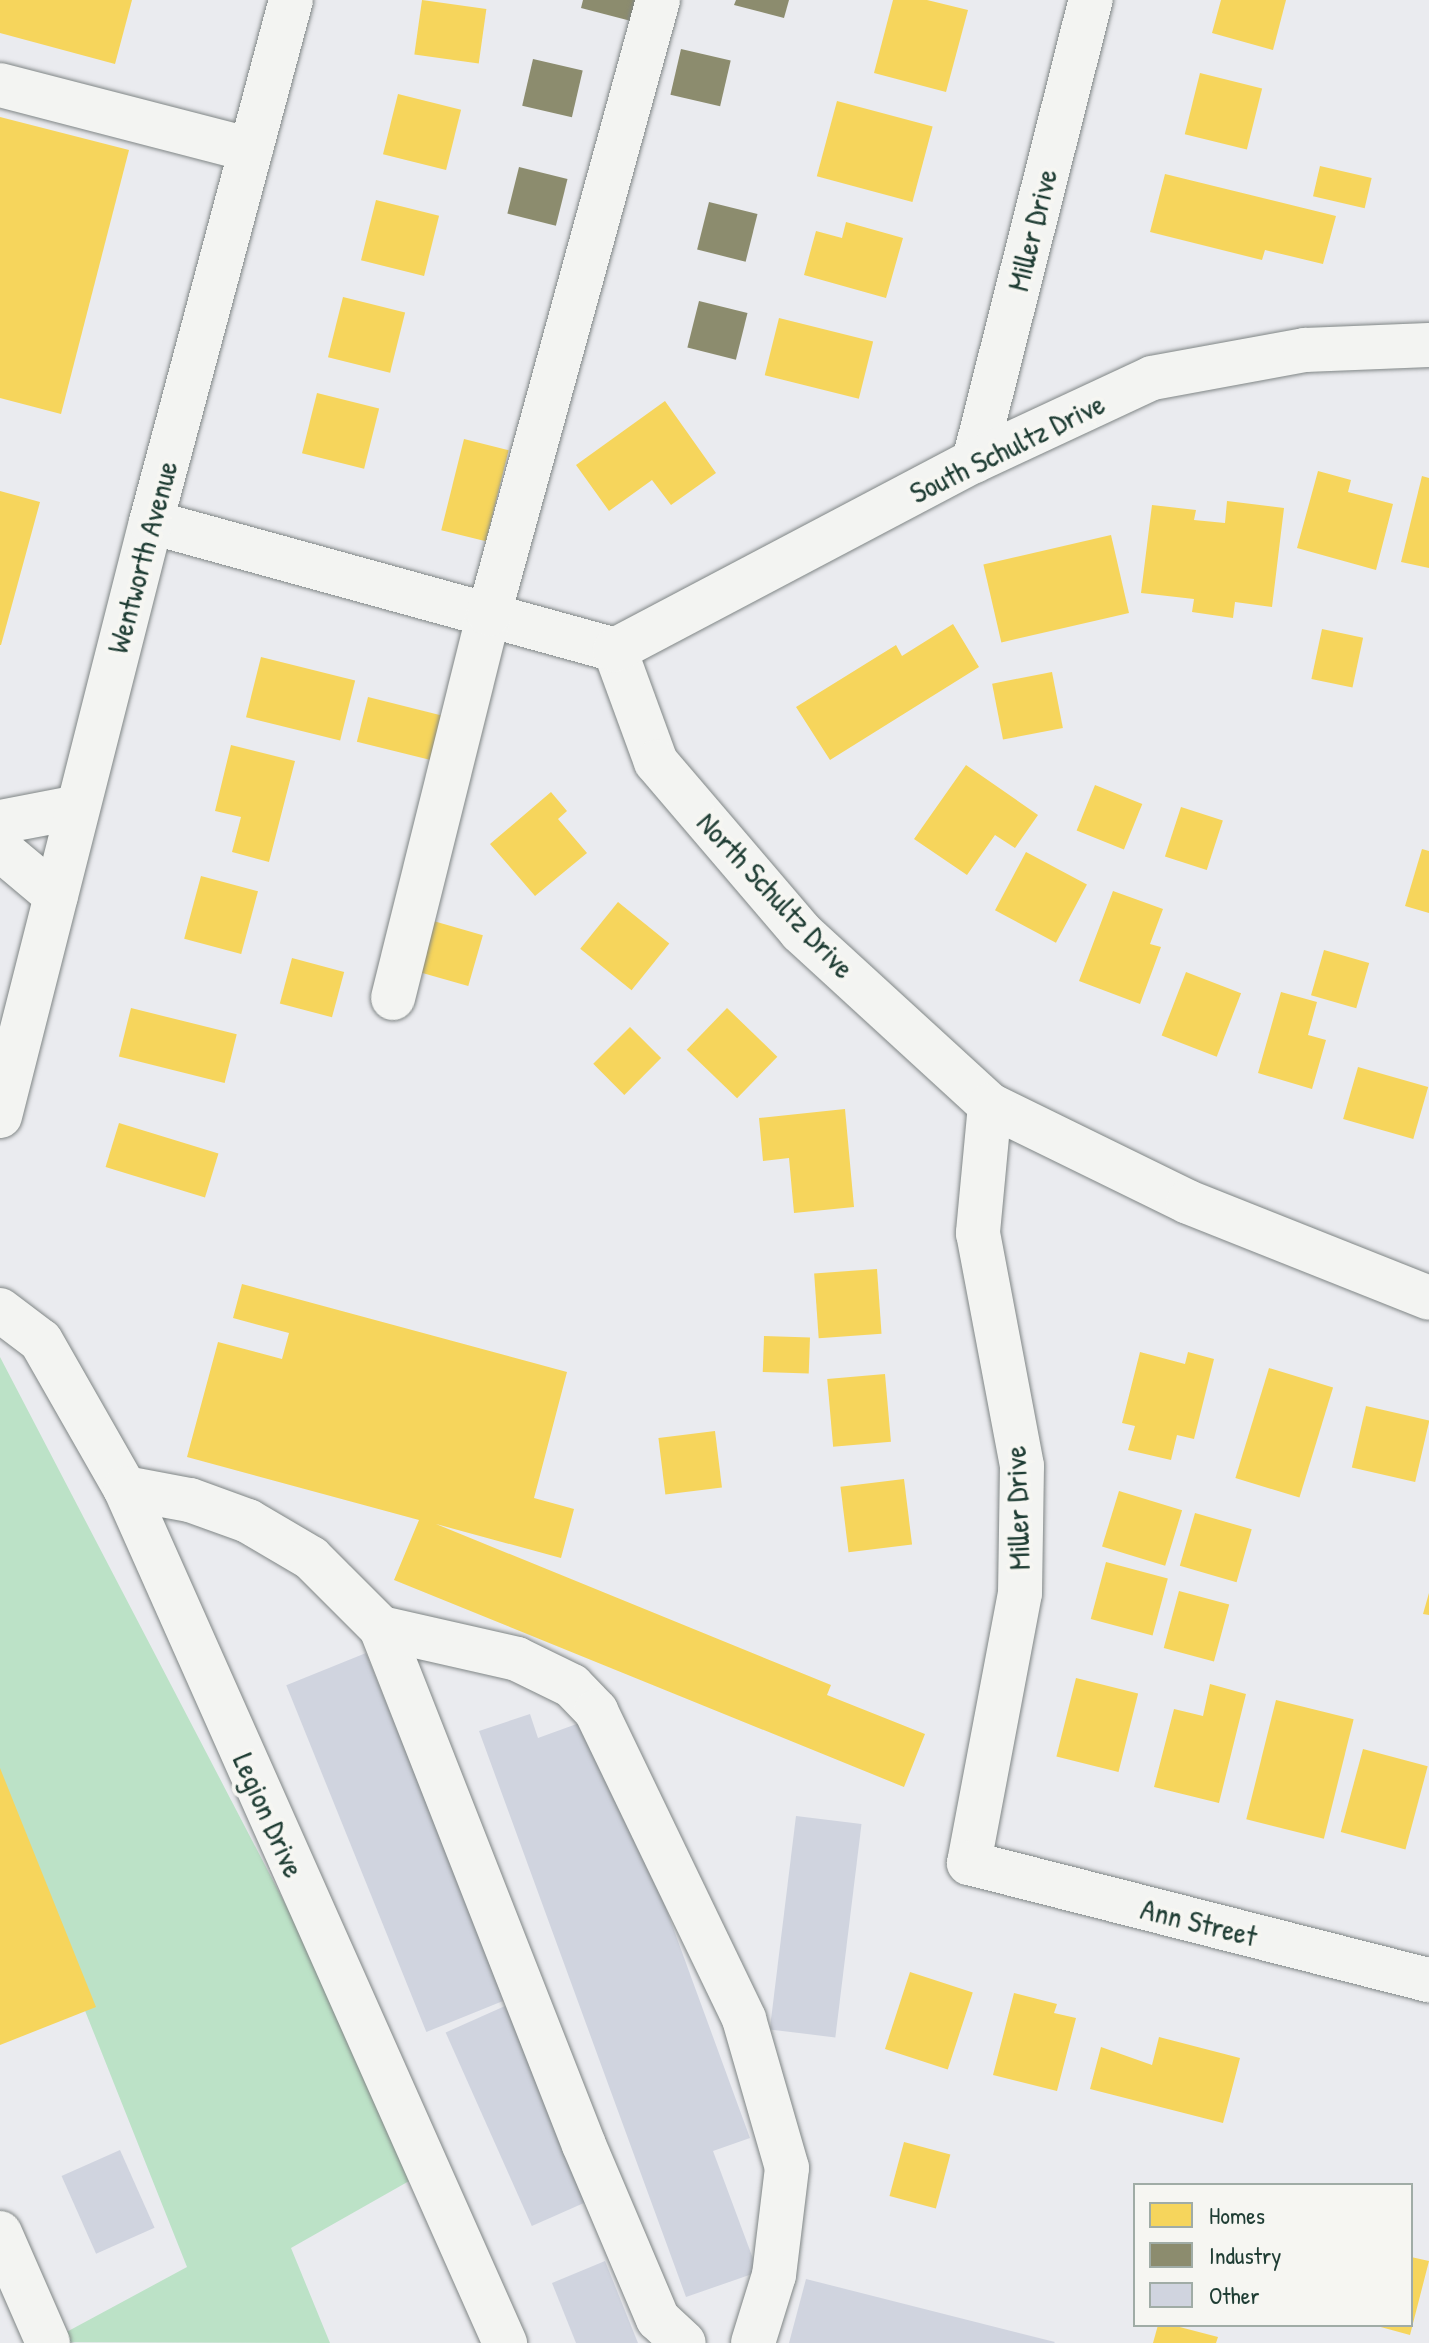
<!DOCTYPE html>
<style>
body{margin:0}
#map{position:relative;width:1429px;height:2343px;overflow:hidden;background:#eaebef;font-family:"Patrick Hand",sans-serif}
div>[style]{position:absolute}
.green>*{inset:0;background:#bce2c7}
.homes>*{inset:0;background:#f6d55c;transform-origin:0 0}
.industry>*{inset:0;background:#8c8c6e;transform-origin:0 0}
.building>*{inset:0;background:#d0d4df;transform-origin:0 0}
.roads{filter:drop-shadow(0 0 2px #808686) drop-shadow(0 0 2px #808686)}
.minor>*{height:44px;margin:-22px;padding:0 22px;transform-origin:22px;border-radius:22px;background:#f3f4f2}
span{translate:-50% -50%;white-space:nowrap;text-align:center;line-height:1.15;-webkit-text-stroke:8px #f6f6f2;paint-order:stroke}
.street-label{font-size:30px;color:#1f3d34}
.legend{position:absolute;left:1133px;top:2183px;width:280px;height:144px;box-sizing:border-box;background:#f6f6f2;border:2px solid #a0aca6;margin:0;padding:10px 14px;list-style:none;font-size:24px;color:#1f3d34}
.legend li{display:flex;align-items:center;gap:16px;height:40px}
.legend b{width:40px;border:2px solid #a0aca6}
</style>
<div id="map">
<div class="green">
<i style="clip-path:polygon(0 1357px,425px 2172px,291px 2248px,330px 2343px,48px 2342px,187px 2267px,0 1797px)"></i>
</div>
<div class="homes">
<i style="clip-path:polygon(0 0,132px 0,115px 64px,0 33px)"></i>
<i style="left:422px;top:0;width:65px;height:55px;rotate:8deg"></i>
<i style="clip-path:polygon(893px 0,927px 0,968px 10px,946px 92px,874px 73px)"></i>
<i style="clip-path:polygon(1221px 0,1286px 0,1273px 50px,1212px 33px)"></i>
<i style="left:1200px;top:73px;width:64px;height:63px;rotate:14deg"></i>
<i style="left:398px;top:94px;width:65px;height:62px;rotate:14deg"></i>
<i style="left:837px;top:101px;width:99px;height:78px;rotate:15deg"></i>
<i style="clip-path:polygon(0 117px,129px 150px,61px 414px,0 398px)"></i>
<i style="left:1320px;top:166px;width:53px;height:31px;rotate:13deg"></i>
<i style="clip-path:polygon(1165px 174px,1336px 216px,1323px 264px,1265px 250px,1262px 260px,1150px 232px)"></i>
<i style="left:376px;top:200px;width:65px;height:62px;rotate:14deg"></i>
<i style="clip-path:polygon(846px 222px,903px 238px,886px 298px,804px 275px,816px 231px,842px 238px)"></i>
<i style="left:343px;top:297px;width:64px;height:62px;rotate:14deg"></i>
<i style="left:779px;top:318px;width:97px;height:59px;rotate:14deg"></i>
<i style="left:317px;top:393px;width:64px;height:62px;rotate:14deg"></i>
<i style="clip-path:polygon(665px 401px,716px 473px,671px 505px,652px 480px,609px 511px,576px 465px)"></i>
<i style="left:464px;top:439px;width:46px;height:94px;rotate:14deg"></i>
<i style="clip-path:polygon(1318px 471px,1351px 480px,1348px 492px,1393px 504px,1376px 570px,1297px 548px)"></i>
<i style="clip-path:polygon(1422px 476px,1429px 478px,1429px 568px,1401px 562px)"></i>
<i style="clip-path:polygon(0 491px,40px 502px,1px 645px,0 645px)"></i>
<i style="clip-path:polygon(1227px 501px,1284px 508px,1272px 607px,1235px 602px,1233px 618px,1192px 612px,1194px 599px,1141px 593px,1152px 505px,1196px 510px,1194px 520px,1225px 523px)"></i>
<i style="left:1111px;top:535px;width:80px;height:131px;rotate:77deg"></i>
<i style="clip-path:polygon(953px 624px,979px 667px,830px 760px,796px 707px,896px 645px,902px 656px)"></i>
<i style="left:1322px;top:629px;width:42px;height:51px;rotate:12deg"></i>
<i style="left:261px;top:657px;width:97px;height:62px;rotate:14deg"></i>
<i style="left:1052px;top:672px;width:57px;height:61px;rotate:79deg"></i>
<i style="left:368px;top:697px;width:76px;height:46px;rotate:14deg"></i>
<i style="clip-path:polygon(231px 745px,295px 761px,269px 862px,232px 852px,241px 817px,215px 811px)"></i>
<i style="clip-path:polygon(966px 765px,1038px 815px,1015px 848px,995px 835px,967px 875px,914px 839px)"></i>
<i style="left:1095px;top:785px;width:51px;height:49px;rotate:22deg"></i>
<i style="clip-path:polygon(551px 792px,567px 811px,558px 819px,587px 853px,535px 896px,490px 844px)"></i>
<i style="left:1181px;top:807px;width:44px;height:52px;rotate:18deg"></i>
<i style="clip-path:polygon(1422px 849px,1429px 851px,1429px 913px,1405px 906px)"></i>
<i style="left:1026px;top:852px;width:69px;height:66px;rotate:28deg"></i>
<i style="left:201px;top:876px;width:59px;height:65px;rotate:15deg"></i>
<i style="clip-path:polygon(1113px 891px,1163px 909px,1150px 944px,1161px 947px,1140px 1004px,1079px 981px)"></i>
<i style="left:618px;top:902px;width:66px;height:60px;rotate:39deg"></i>
<i style="left:430px;top:920px;width:55px;height:53px;rotate:16deg"></i>
<i style="left:1324px;top:950px;width:47px;height:47px;rotate:16deg"></i>
<i style="left:292px;top:958px;width:54px;height:47px;rotate:15deg"></i>
<i style="left:1186px;top:972px;width:59px;height:68px;rotate:21deg"></i>
<i style="clip-path:polygon(1281px 992px,1317px 1002px,1308px 1035px,1326px 1040px,1312px 1089px,1258px 1073px)"></i>
<i style="left:131px;top:1008px;width:109px;height:50px;rotate:14deg"></i>
<i style="left:727px;top:1008px;width:70px;height:58px;rotate:44deg"></i>
<i style="left:630px;top:1027px;width:44px;height:52px;rotate:45deg"></i>
<i style="left:1358px;top:1067px;width:73px;height:54px;rotate:16deg"></i>
<i style="clip-path:polygon(845px 1109px,854px 1207px,794px 1213px,789px 1158px,763px 1161px,759px 1118px)"></i>
<i style="left:119px;top:1123px;width:104px;height:46px;rotate:17deg"></i>
<i style="left:877px;top:1269px;width:65px;height:63px;rotate:86deg"></i>
<i style="clip-path:polygon(242px 1284px,567px 1372px,534px 1498px,574px 1509px,561px 1558px,436px 1524px,831px 1685px,827px 1695px,925px 1734px,904px 1787px,394px 1580px,419px 1520px,187px 1457px,218px 1342px,282px 1359px,289px 1333px,233px 1318px)"></i>
<i style="left:764px;top:1336px;width:46px;height:36px;rotate:2deg"></i>
<i style="clip-path:polygon(1140px 1352px,1185px 1364px,1188px 1352px,1214px 1359px,1194px 1439px,1177px 1435px,1171px 1460px,1128px 1450px,1135px 1426px,1122px 1423px)"></i>
<i style="left:1269px;top:1368px;width:67px;height:115px;rotate:17deg"></i>
<i style="left:885px;top:1374px;width:68px;height:58px;rotate:85deg"></i>
<i style="left:1366px;top:1406px;width:65px;height:63px;rotate:13deg"></i>
<i style="left:715px;top:1431px;width:57px;height:57px;rotate:83deg"></i>
<i style="left:904px;top:1479px;width:66px;height:64px;rotate:83deg"></i>
<i style="left:1119px;top:1491px;width:66px;height:58px;rotate:17deg"></i>
<i style="left:1195px;top:1513px;width:59px;height:55px;rotate:16deg"></i>
<i style="left:1106px;top:1562px;width:64px;height:59px;rotate:15deg"></i>
<i style="left:1179px;top:1591px;width:52px;height:59px;rotate:15deg"></i>
<i style="clip-path:polygon(1429px 1593px,1429px 1615px,1423px 1614px)"></i>
<i style="left:1076px;top:1678px;width:64px;height:81px;rotate:14deg"></i>
<i style="clip-path:polygon(1210px 1684px,1246px 1694px,1219px 1803px,1154px 1787px,1174px 1709px,1203px 1716px)"></i>
<i style="left:1276px;top:1700px;width:80px;height:123px;rotate:14deg"></i>
<i style="left:1363px;top:1749px;width:67px;height:86px;rotate:15deg"></i>
<i style="clip-path:polygon(0 1768px,96px 2007px,0 2045px)"></i>
<i style="left:910px;top:1972px;width:66px;height:81px;rotate:18deg"></i>
<i style="clip-path:polygon(1014px 1993px,1057px 2004px,1054px 2013px,1076px 2018px,1057px 2091px,993px 2075px)"></i>
<i style="clip-path:polygon(1159px 2037px,1240px 2058px,1223px 2123px,1090px 2089px,1101px 2047px,1152px 2065px)"></i>
<i style="left:904px;top:2142px;width:48px;height:56px;rotate:15deg"></i>
<i style="clip-path:polygon(1411px 2257px,1429px 2261px,1410px 2335px,1377px 2326px,1411px 2325px)"></i>
<i style="clip-path:polygon(1158px 2325px,1172px 2325px,1218px 2337px,1216px 2343px,1153px 2343px)"></i>
</div>
<div class="industry">
<i style="clip-path:polygon(583px 0,636px 0,631px 21px,581px 8px)"></i>
<i style="clip-path:polygon(736px 0,789px 0,784px 18px,734px 5px)"></i>
<i style="left:681px;top:49px;width:51px;height:47px;rotate:13deg"></i>
<i style="left:533px;top:59px;width:51px;height:48px;rotate:13deg"></i>
<i style="left:519px;top:167px;width:50px;height:48px;rotate:14deg"></i>
<i style="left:709px;top:202px;width:50px;height:49px;rotate:14deg"></i>
<i style="left:699px;top:301px;width:50px;height:48px;rotate:14deg"></i>
</div>
<div class="building">
<i style="left:366px;top:1653px;width:374px;height:86px;rotate:68deg"></i>
<i style="clip-path:polygon(530px 1714px,538px 1738px,596px 1717px,750px 2138px,713px 2151px,758px 2272px,686px 2297px,479px 1731px)"></i>
<i style="left:796px;top:1816px;width:66px;height:215px;rotate:7deg"></i>
<i style="left:505px;top:2006px;width:212px;height:65px;rotate:66deg"></i>
<i style="left:120px;top:2150px;width:85px;height:64px;rotate:66deg"></i>
<i style="clip-path:polygon(605px 2261px,638px 2343px,576px 2343px,552px 2283px)"></i>
<i style="clip-path:polygon(806px 2279px,1055px 2342px,1054px 2343px,789px 2343px)"></i>
</div>
<div class="roads">
<div class="minor">
<i style="left:0;top:85px;width:259px;rotate:14.5deg"></i>
<i style="left:974px;top:461px;width:476px;rotate:-75.8deg"></i>
<i style="left:151px;top:522px;width:481px;rotate:15.4deg"></i>
<i style="left:615px;top:650px;width:119px;rotate:69.9deg"></i>
<i style="left:656px;top:762px;width:223px;rotate:49.5deg"></i>
<i style="left:801px;top:932px;width:256px;rotate:42.5deg"></i>
<i style="left:990px;top:1105px;width:220px;rotate:26.1deg"></i>
<i style="left:1188px;top:1202px;width:259px;rotate:21.7deg"></i>
<i style="left:615px;top:650px;width:406px;rotate:-27.8deg"></i>
<i style="left:974px;top:461px;width:196px;rotate:-25deg"></i>
<i style="left:1152px;top:378px;width:156px;rotate:-10.4deg"></i>
<i style="left:1305px;top:350px;width:124px;rotate:-2.3deg"></i>
<i style="left:0;top:822px;width:79px;rotate:-10.9deg"></i>
<i style="left:0;top:849px;width:73px;rotate:40deg"></i>
<i style="left:393px;top:998px;width:396px;rotate:-76deg"></i>
<i style="left:489px;top:614px;width:637px;rotate:-74.61deg"></i>
<i style="left:990px;top:1105px;width:129px;rotate:95.4deg"></i>
<i style="left:978px;top:1233px;width:237px;rotate:79.3deg"></i>
<i style="left:1022px;top:1466px;width:127px;rotate:90.9deg"></i>
<i style="left:1020px;top:1593px;width:275px;rotate:100.7deg"></i>
<i style="left:969px;top:1863px;width:475px;rotate:14.3deg"></i>
<i style="left:0;top:1116px;width:613px;rotate:-75.74deg"></i>
<i style="left:151px;top:522px;width:540px;rotate:-74.99deg"></i>
<i style="left:0;top:1310px;width:51px;rotate:37.1deg"></i>
<i style="left:41px;top:1341px;width:169px;rotate:60.3deg"></i>
<i style="left:125px;top:1488px;width:936px;rotate:66.04deg"></i>
<i style="left:125px;top:1488px;width:66px;rotate:10.5deg"></i>
<i style="left:190px;top:1500px;width:62px;rotate:19.9deg"></i>
<i style="left:248px;top:1521px;width:73px;rotate:30.4deg"></i>
<i style="left:311px;top:1558px;width:99px;rotate:45deg"></i>
<i style="left:381px;top:1628px;width:555px;rotate:68.56deg"></i>
<i style="left:584px;top:2145px;width:189px;rotate:67deg"></i>
<i style="left:658px;top:2319px;width:35px;rotate:43deg"></i>
<i style="left:381px;top:1628px;width:139px;rotate:12.8deg"></i>
<i style="left:517px;top:1659px;width:61px;rotate:26.1deg"></i>
<i style="left:572px;top:1686px;width:35px;rotate:46deg"></i>
<i style="left:596px;top:1711px;width:342px;rotate:64.3deg"></i>
<i style="left:744px;top:2019px;width:155px;rotate:73.9deg"></i>
<i style="left:787px;top:2168px;width:108px;rotate:96.9deg"></i>
<i style="left:774px;top:2275px;width:71px;rotate:107.2deg"></i>
<i style="left:0;top:2233px;width:120px;rotate:66.4deg"></i>
</div>
</div>
<div class="street-label">
<span style="left:1032px;top:230px;rotate:-76deg">Miller Drive</span>
<span style="left:1007px;top:448px;rotate:-26deg">South Schultz Drive</span>
<span style="left:142px;top:557px;rotate:-75deg">Wentworth Avenue</span>
<span style="left:776px;top:895px;rotate:47deg">North Schultz Drive</span>
<span style="left:1017px;top:1508px;rotate:-92deg">Miller Drive</span>
<span style="left:269px;top:1815px;rotate:66deg">Legion Drive</span>
<span style="left:1199px;top:1922px;rotate:14deg">Ann Street</span>
</div>
<ul class="legend">
<li><b style="height:22px;background:#f6d55c"></b>Homes</li>
<li><b style="height:22px;background:#8c8c6e"></b>Industry</li>
<li><b style="height:22px;background:#d0d4df"></b>Other</li>
</ul>
</div>
